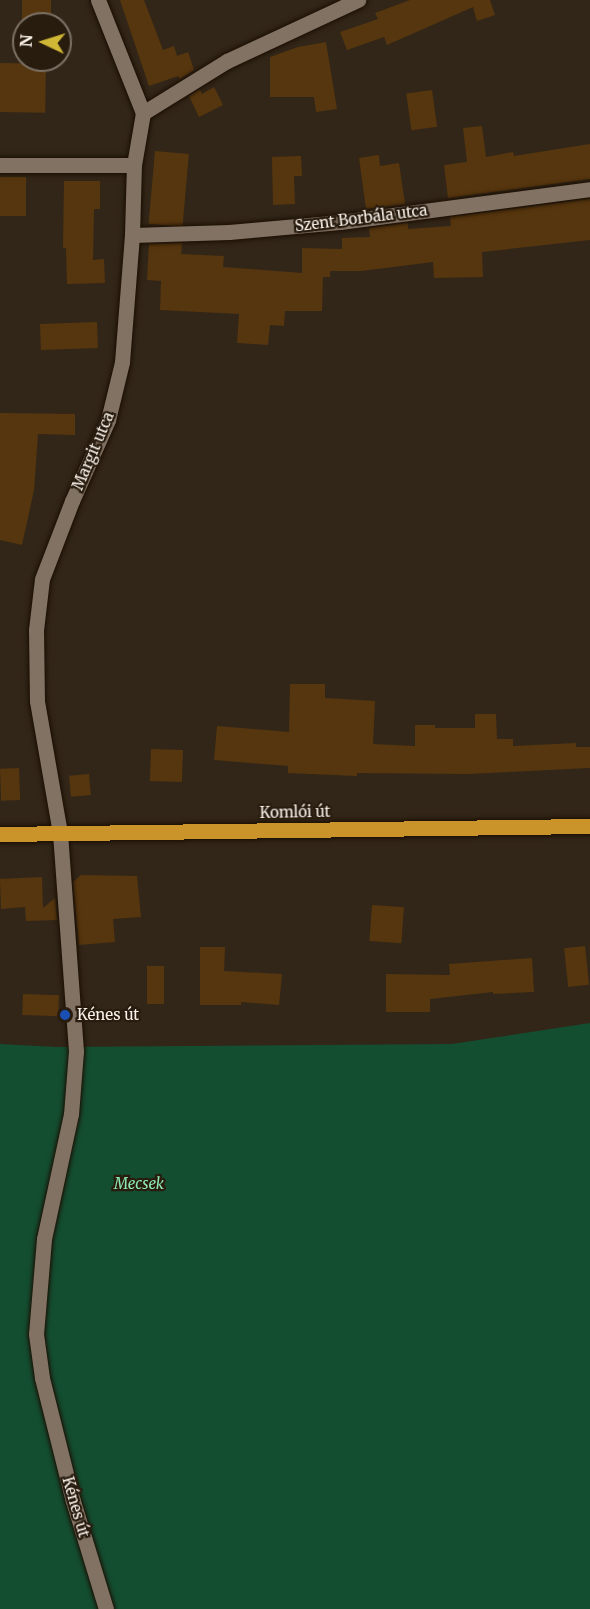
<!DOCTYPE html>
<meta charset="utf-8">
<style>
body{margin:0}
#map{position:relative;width:590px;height:1609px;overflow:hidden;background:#322618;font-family:Merriweather,serif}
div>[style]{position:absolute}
.green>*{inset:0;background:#144e31}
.building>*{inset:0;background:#56360e;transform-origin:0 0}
.roads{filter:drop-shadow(0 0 2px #1a0e03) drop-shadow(0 0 2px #1a0e03)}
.minor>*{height:15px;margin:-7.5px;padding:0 7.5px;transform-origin:7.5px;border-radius:7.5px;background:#827263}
.tertiary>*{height:15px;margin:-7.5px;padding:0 7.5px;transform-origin:7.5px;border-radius:7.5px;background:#827263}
.primary>*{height:15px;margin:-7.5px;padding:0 7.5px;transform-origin:7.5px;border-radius:7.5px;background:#ca942b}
.dots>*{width:16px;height:16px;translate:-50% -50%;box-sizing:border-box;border:3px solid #281c0f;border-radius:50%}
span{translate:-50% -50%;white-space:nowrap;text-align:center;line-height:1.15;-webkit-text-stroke:4.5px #281c0f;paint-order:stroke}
.street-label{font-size:15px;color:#faf2e9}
.poi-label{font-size:15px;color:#faf2e9}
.left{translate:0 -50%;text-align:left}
.park-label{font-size:15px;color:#8eeab3;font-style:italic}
.north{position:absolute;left:12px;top:12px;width:60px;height:60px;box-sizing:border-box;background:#281c0f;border:2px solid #7c7266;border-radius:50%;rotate:274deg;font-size:16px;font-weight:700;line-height:24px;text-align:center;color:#faf2e9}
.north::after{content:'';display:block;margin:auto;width:21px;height:27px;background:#d1b736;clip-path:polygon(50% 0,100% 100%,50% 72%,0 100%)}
</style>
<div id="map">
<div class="green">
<i style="clip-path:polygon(590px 1023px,590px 1609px,0 1609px,0 1044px,57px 1047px,452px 1044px)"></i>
</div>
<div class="building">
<i style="left:22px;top:0;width:29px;height:23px"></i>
<i style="clip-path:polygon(120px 0,144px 0,163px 50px,174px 46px,177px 56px,188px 52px,194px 70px,180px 79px,178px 76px,149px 86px)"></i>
<i style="clip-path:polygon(410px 0,490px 0,495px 15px,477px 21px,473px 7px,387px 45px,384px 37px,347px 50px,340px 32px,378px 19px,375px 13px)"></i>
<i style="clip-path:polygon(326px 42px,337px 109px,316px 112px,314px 97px,270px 97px,270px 57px,298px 47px)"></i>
<i style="left:0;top:63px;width:46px;height:49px;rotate:1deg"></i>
<i style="clip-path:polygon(214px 87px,223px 105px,199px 117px,189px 96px,200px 89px,202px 94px)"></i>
<i style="left:432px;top:90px;width:37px;height:26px;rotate:82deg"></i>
<i style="clip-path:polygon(482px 126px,486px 157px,513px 152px,514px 156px,590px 144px,590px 179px,448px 198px,444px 165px,467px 162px,463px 128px)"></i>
<i style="left:155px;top:151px;width:34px;height:73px;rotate:5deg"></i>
<i style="clip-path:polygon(379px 155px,380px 166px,399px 163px,405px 204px,366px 209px,359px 158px)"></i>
<i style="clip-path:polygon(301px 156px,302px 176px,294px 176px,295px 204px,273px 205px,272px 157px)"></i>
<i style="left:0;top:177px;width:26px;height:39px"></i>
<i style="clip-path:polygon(64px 181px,100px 181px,100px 209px,94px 209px,93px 260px,104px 259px,105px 283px,67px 284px,66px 248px,63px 248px)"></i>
<i style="clip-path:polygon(590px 199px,590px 240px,482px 252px,483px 277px,434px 278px,433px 262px,361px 271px,330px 271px,330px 277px,323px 277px,322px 311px,285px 311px,284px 326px,270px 325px,268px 345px,237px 343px,239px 314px,160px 310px,161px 281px,147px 280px,149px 244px,182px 243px,181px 254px,224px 256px,223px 267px,302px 273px,302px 248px,342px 249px,342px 238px,370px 237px,369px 228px,408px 223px,408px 229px,451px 226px,450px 217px)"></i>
<i style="left:97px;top:322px;width:26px;height:57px;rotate:88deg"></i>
<i style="clip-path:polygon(0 413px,75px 414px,75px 435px,38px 434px,34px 490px,22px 545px,0 540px)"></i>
<i style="clip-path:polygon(290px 684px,325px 684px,325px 698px,375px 701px,373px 744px,415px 746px,415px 725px,435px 725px,435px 728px,475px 728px,475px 714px,496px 714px,497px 739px,513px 739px,513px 746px,576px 743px,576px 747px,590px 747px,590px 768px,469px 774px,357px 773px,357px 776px,288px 773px,288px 766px,214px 760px,217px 726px,289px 732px)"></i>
<i style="left:151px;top:749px;width:32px;height:32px;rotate:2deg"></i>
<i style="left:19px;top:768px;width:32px;height:19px;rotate:88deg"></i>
<i style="left:89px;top:774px;width:21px;height:20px;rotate:85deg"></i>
<i style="clip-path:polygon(81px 875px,137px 876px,141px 917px,113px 919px,115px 942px,79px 945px,73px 882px)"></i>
<i style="clip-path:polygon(42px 877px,43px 908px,55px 898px,57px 920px,26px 921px,25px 907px,1px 909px,0 879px)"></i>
<i style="left:372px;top:905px;width:32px;height:36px;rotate:4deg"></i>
<i style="left:585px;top:946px;width:39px;height:21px;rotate:84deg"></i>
<i style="clip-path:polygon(200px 947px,225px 947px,224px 971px,282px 974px,279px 1005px,241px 1002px,241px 1005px,200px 1005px)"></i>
<i style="clip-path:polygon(532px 958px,534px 992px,493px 994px,493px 992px,430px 999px,430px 1012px,386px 1012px,386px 974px,450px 975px,449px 964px)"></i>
<i style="left:147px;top:966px;width:17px;height:38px"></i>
<i style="left:23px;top:994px;width:36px;height:21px;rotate:2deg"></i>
</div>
<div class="roads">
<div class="minor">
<i style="left:143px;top:113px;width:99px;rotate:-31.8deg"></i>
<i style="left:227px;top:61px;width:145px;rotate:-25deg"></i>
<i style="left:0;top:165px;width:134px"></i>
<i style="left:132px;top:235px;width:97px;rotate:-1.8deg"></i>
<i style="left:229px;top:232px;width:111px;rotate:-5.1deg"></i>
<i style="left:340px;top:222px;width:252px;rotate:-7.5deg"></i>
<i style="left:60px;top:833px;width:134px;rotate:-99.9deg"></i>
<i style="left:37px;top:701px;width:71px;rotate:-90.8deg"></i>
<i style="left:36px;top:630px;width:51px;rotate:-83.3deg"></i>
<i style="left:42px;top:579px;width:84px;rotate:-69deg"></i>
<i style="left:72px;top:501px;width:89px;rotate:-66deg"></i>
<i style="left:108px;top:420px;width:60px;rotate:-76.4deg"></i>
<i style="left:122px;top:362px;width:127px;rotate:-85.5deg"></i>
<i style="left:132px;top:235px;width:70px;rotate:-88.4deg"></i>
<i style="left:134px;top:165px;width:53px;rotate:-80.2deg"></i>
<i style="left:143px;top:113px;width:122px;rotate:-111.7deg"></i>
</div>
<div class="tertiary">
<i style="left:60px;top:833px;width:219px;rotate:85.8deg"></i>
<i style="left:76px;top:1051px;width:63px;rotate:94.5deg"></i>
<i style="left:71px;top:1114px;width:128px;rotate:102.2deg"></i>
<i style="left:44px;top:1239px;width:95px;rotate:94.8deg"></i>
<i style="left:36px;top:1334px;width:44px;rotate:82.2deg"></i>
<i style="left:42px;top:1378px;width:127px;rotate:75.9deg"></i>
<i style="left:73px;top:1501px;width:113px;rotate:73deg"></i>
</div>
<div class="primary">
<i style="left:0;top:834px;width:590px;rotate:-0.78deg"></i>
</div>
</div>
<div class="dots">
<i style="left:65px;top:1015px;background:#1a4fb4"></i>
</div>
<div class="street-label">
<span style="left:361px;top:218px;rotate:-7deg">Szent Borbála utca</span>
<span style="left:93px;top:451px;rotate:-67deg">Margit utca</span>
<span style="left:295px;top:812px;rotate:-1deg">Komlói út</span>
<span style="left:76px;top:1507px;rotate:74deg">Kénes út</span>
</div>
<div class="poi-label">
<span class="left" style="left:77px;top:1015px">Kénes út</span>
</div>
<div class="park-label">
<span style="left:139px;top:1184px">Mecsek</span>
</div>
<div class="north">N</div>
</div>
